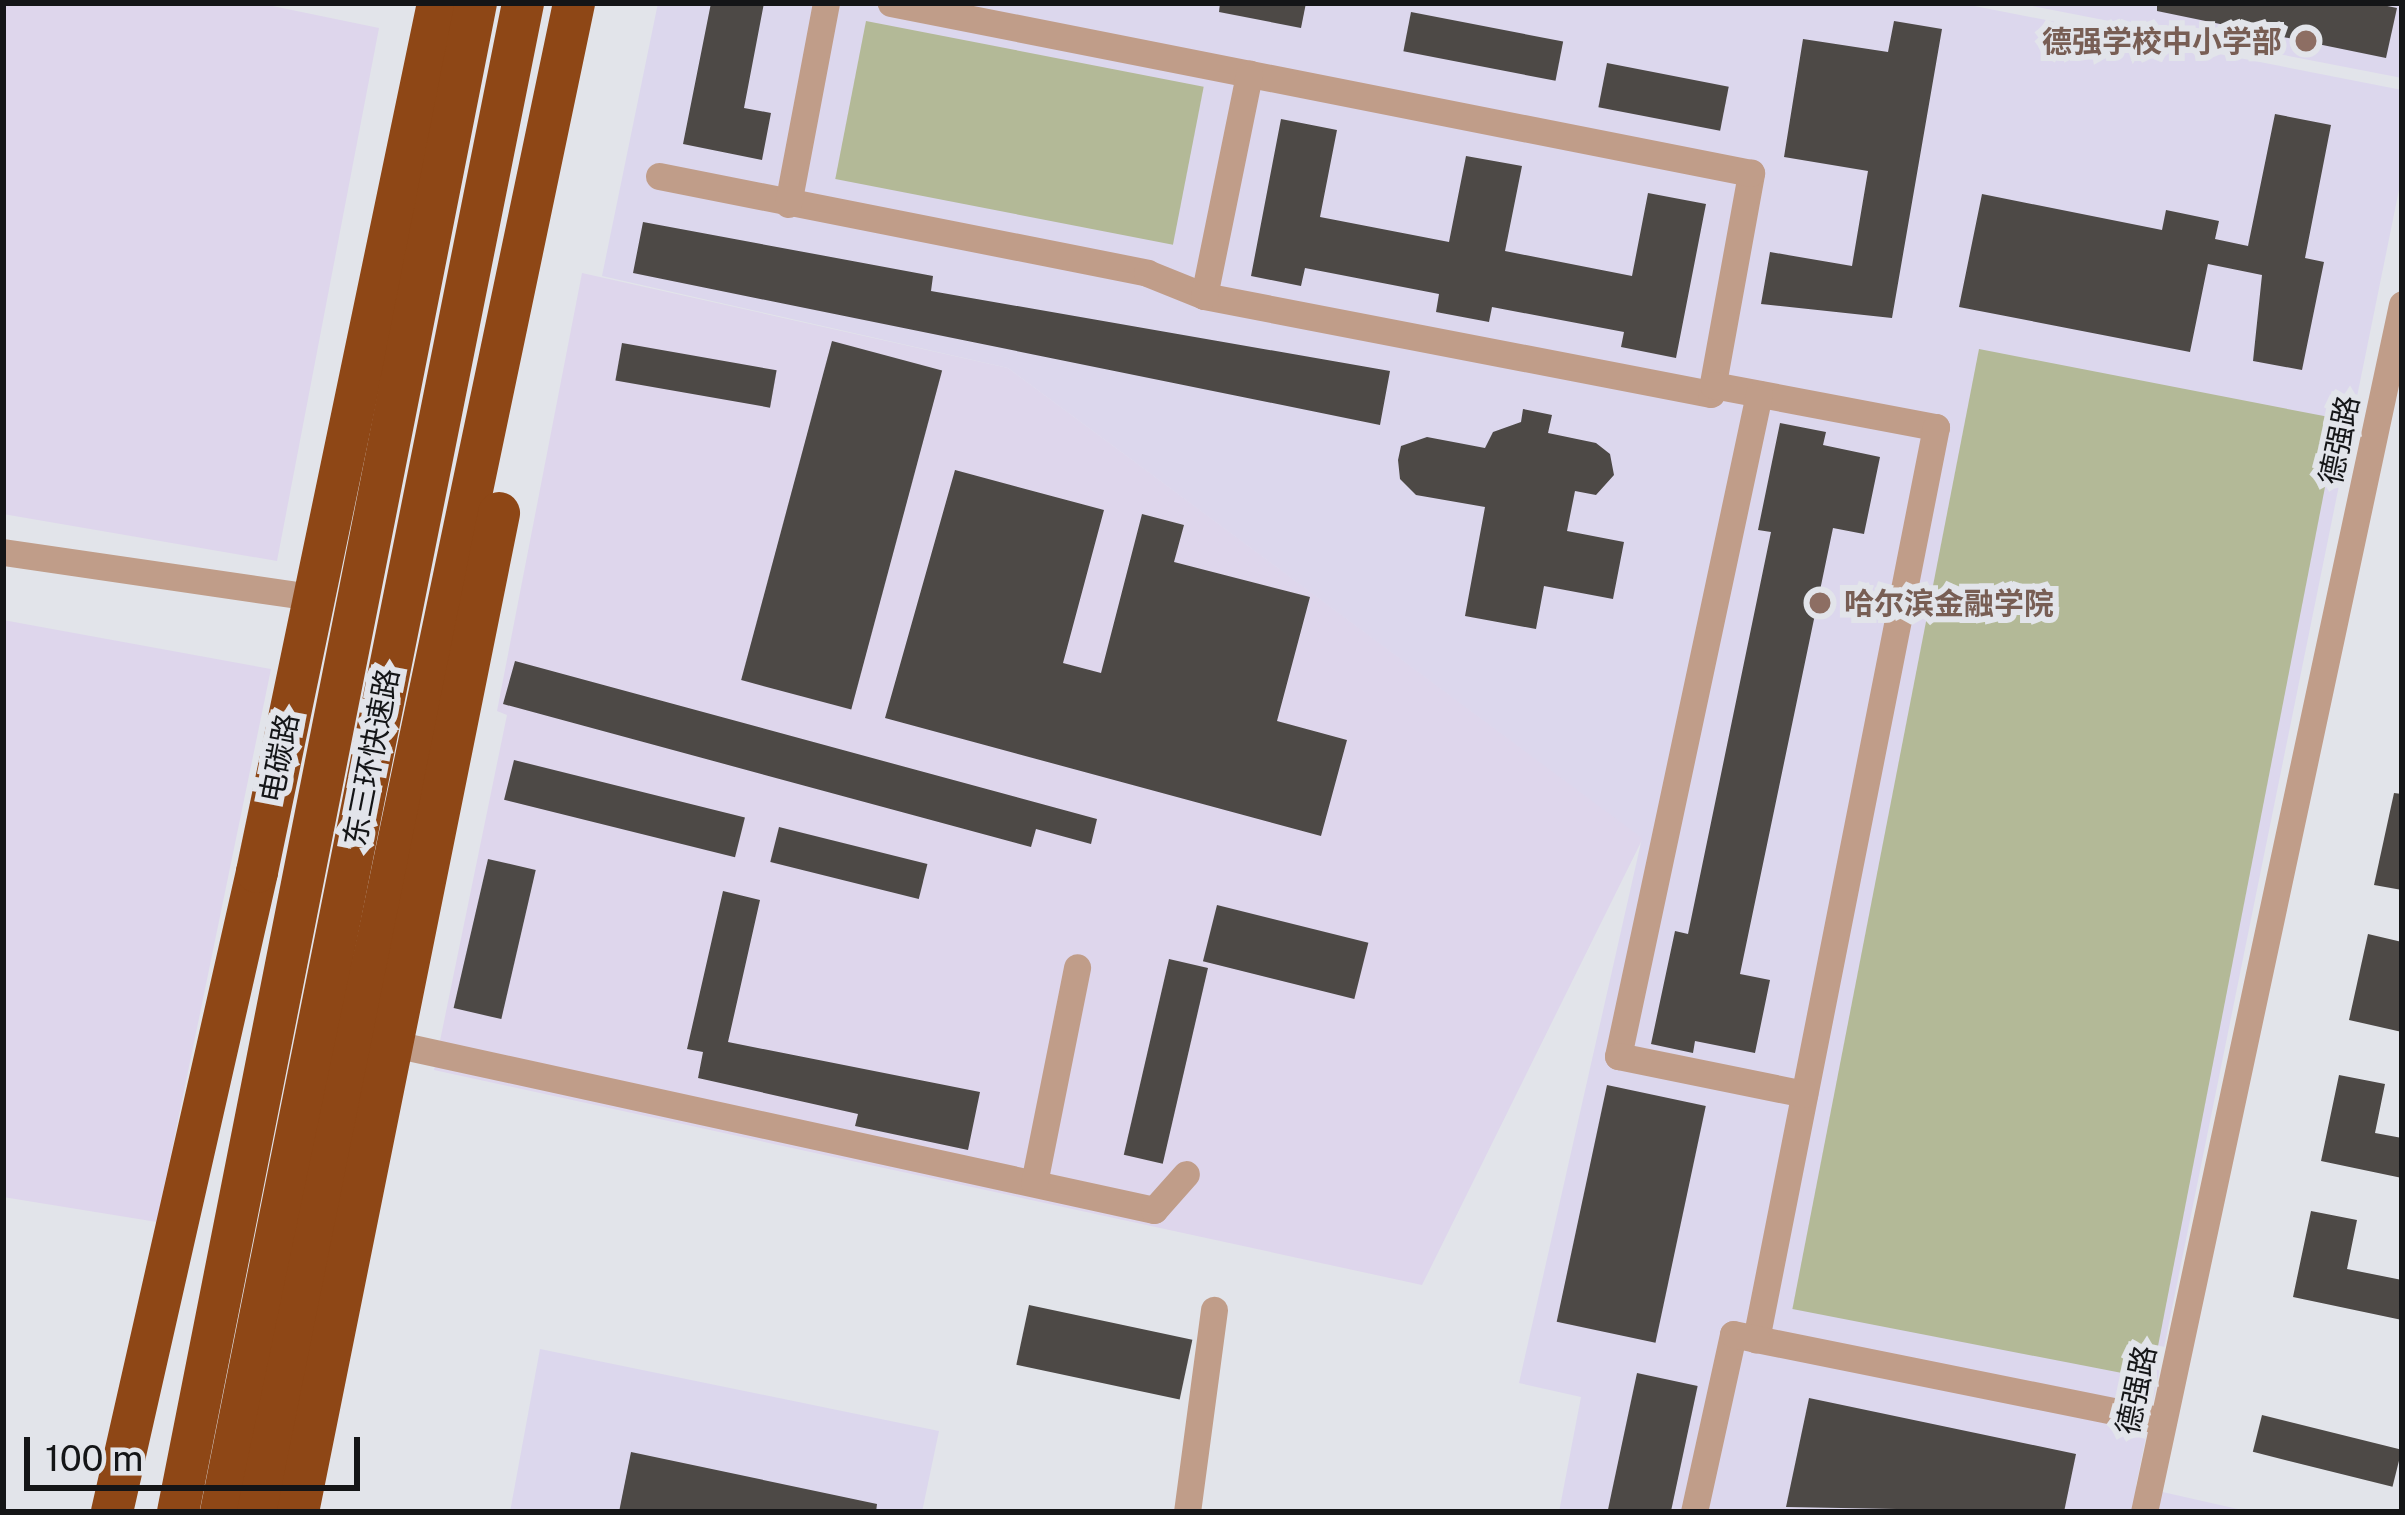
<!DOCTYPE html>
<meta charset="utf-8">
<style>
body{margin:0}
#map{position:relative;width:2405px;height:1515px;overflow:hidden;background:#e2e4ea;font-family:"Public Sans","Noto Sans SC",sans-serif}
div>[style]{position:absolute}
.industrial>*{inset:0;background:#ded6ec}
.education>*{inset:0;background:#dcd7ed}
.green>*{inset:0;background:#b3b997;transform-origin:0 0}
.building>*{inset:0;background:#4d4946;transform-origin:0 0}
.minor>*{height:27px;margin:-13.5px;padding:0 13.5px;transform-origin:13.5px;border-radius:13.5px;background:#c09d89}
.highway>*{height:42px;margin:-21px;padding:0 21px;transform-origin:21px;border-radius:21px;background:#8e4716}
.dots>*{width:33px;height:33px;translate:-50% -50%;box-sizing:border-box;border:6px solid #e2e4ea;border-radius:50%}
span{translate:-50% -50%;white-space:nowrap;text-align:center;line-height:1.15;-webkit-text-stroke:12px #e2e4ea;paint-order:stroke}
.education-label{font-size:30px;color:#785e54;font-weight:700}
.right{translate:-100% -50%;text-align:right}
.left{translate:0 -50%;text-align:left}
.street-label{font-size:30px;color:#141517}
.frame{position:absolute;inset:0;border:6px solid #141517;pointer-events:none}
.scale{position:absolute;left:24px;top:1437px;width:336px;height:54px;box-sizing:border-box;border:6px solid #141517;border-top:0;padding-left:15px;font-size:36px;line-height:42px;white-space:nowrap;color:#141517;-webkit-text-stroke:9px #e2e4ea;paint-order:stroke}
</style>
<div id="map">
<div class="industrial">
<i style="clip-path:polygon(3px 3px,258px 3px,379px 28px,277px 561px,3px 514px)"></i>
<i style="clip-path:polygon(582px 273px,1008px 368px,1643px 838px,1422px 1285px,434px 1070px,507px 715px,497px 711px)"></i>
<i style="clip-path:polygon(3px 620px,271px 669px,157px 1222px,3px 1197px)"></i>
</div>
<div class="education">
<i style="clip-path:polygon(658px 3px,1959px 3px,2402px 90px,2402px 175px,2136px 1486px,2251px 1512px,1559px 1512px,1581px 1397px,1519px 1383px,1642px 838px,1008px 368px,602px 276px)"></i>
<i style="clip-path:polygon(2017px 3px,2402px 3px,2402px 78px)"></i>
<i style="clip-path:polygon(540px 1349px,939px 1431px,922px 1512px,510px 1512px)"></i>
</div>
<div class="green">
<i style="left:866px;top:21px;width:344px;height:161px;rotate:11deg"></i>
<i style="left:1979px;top:349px;width:366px;height:978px;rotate:11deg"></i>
</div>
<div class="building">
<i style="clip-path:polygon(711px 3px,764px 3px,744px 108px,771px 113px,762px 160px,683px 144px)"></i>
<i style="clip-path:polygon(1220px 3px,1306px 3px,1301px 28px,1219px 12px)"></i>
<i style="clip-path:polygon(2157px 3px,2373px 3px,2397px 8px,2386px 58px,2157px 11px)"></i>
<i style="left:1411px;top:12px;width:155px;height:40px;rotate:11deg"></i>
<i style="clip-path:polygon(1894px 21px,1942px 29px,1892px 318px,1761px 304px,1770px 252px,1852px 266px,1868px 171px,1784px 157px,1803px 39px,1888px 52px)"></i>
<i style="left:1607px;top:63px;width:124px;height:45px;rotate:11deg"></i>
<i style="clip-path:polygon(2275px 114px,2331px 125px,2305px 258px,2324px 262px,2302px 370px,2253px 361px,2262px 275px,2208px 264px,2190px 352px,1959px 307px,1982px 194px,2162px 230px,2166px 210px,2219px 221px,2215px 239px,2248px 246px)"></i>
<i style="clip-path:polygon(1281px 119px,1337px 130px,1320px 217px,1449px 242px,1466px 156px,1522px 166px,1505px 251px,1632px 276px,1648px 193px,1706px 204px,1676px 358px,1621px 347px,1624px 332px,1492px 307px,1489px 322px,1436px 312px,1439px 294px,1305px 268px,1301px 286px,1251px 276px)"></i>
<i style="clip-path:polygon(643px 222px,933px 276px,931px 291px,1390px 371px,1380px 425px,633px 273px)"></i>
<i style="left:832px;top:341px;width:114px;height:351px;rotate:15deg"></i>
<i style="left:622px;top:343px;width:157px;height:38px;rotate:10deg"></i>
<i style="clip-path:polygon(1523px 409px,1552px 415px,1548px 433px,1596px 443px,1610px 454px,1614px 475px,1596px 495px,1575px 491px,1567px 531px,1624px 542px,1613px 599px,1544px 586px,1536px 629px,1465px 616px,1485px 507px,1416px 495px,1400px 479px,1398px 460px,1401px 446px,1427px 437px,1485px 448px,1493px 432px,1521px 422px)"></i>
<i style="clip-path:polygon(1780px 423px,1826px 432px,1823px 445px,1880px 457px,1864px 534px,1833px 528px,1740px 974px,1770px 980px,1755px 1053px,1695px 1041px,1693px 1053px,1651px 1044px,1675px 931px,1688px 934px,1771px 532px,1758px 530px)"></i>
<i style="clip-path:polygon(955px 470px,1104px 510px,1063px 663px,1101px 673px,1142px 514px,1184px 525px,1174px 562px,1310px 597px,1277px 721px,1347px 740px,1321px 836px,885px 718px)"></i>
<i style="clip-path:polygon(515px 661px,1097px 819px,1091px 844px,1036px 829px,1031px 847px,503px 704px)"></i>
<i style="left:514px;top:760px;width:238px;height:41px;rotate:14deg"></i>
<i style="clip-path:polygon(2394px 793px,2402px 794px,2402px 890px,2374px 885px)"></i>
<i style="left:779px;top:827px;width:153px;height:36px;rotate:14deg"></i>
<i style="left:488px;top:859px;width:49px;height:153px;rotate:13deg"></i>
<i style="clip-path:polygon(723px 891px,760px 900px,728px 1042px,980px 1092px,968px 1150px,855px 1126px,858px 1114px,698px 1078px,703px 1052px,687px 1049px)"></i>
<i style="left:1217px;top:905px;width:156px;height:58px;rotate:14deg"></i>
<i style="clip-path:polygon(2368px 934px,2402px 942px,2402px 1032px,2349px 1020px)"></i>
<i style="left:1169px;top:959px;width:40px;height:201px;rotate:13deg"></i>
<i style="clip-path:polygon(2339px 1075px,2385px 1084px,2375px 1133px,2402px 1138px,2402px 1178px,2321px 1161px)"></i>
<i style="left:1607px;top:1085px;width:101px;height:242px;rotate:12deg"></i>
<i style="clip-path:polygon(2311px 1211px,2357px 1220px,2347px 1269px,2402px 1280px,2402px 1320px,2293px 1297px)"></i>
<i style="left:1029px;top:1305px;width:167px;height:61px;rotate:12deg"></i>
<i style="left:1637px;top:1373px;width:62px;height:142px;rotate:12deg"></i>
<i style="clip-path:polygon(1809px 1398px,2076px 1454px,2064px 1512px,1786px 1507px)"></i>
<i style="left:2262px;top:1415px;width:144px;height:38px;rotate:14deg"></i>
<i style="clip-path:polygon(631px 1452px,877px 1504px,876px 1512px,619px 1512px)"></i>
</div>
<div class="minor">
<i style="left:659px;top:176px;width:498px;rotate:11.2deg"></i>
<i style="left:1147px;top:273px;width:61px;rotate:22deg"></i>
<i style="left:1204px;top:296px;width:516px;rotate:10.94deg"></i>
<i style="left:1711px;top:394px;width:225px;rotate:-79.7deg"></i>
<i style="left:1751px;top:173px;width:877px;rotate:-168.82deg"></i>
<i style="left:788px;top:204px;width:205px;rotate:-79.3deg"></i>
<i style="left:1204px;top:296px;width:227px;rotate:-78.5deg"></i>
<i style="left:1713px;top:385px;width:227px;rotate:10.7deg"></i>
<i style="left:1936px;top:427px;width:930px;rotate:101.16deg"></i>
<i style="left:1756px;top:1339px;width:415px;rotate:11.4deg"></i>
<i style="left:1759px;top:394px;width:677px;rotate:102.02deg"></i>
<i style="left:1618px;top:1056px;width:190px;rotate:11.5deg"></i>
<i style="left:3px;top:552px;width:310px;rotate:8.3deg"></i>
<i style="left:394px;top:1044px;width:778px;rotate:12.32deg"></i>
<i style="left:1154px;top:1210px;width:48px;rotate:-48.4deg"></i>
<i style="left:1034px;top:1183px;width:220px;rotate:-78.7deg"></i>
<i style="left:1187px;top:1512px;width:204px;rotate:-82.4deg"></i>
<i style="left:1694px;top:1512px;width:182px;rotate:-77.6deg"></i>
<i style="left:1733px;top:1334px;width:24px;rotate:12deg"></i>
<i style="left:2144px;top:1512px;width:1235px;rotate:-77.94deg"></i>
</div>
<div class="highway">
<i style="left:112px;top:1512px;width:656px;rotate:-77.23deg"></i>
<i style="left:257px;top:872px;width:888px;rotate:-78.23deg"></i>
<i style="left:178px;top:1512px;width:1538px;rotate:-78.83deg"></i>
<i style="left:221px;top:1512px;width:1539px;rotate:-78.68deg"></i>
<i style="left:258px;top:1512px;width:1542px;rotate:-78.17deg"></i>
<i style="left:298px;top:1512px;width:1019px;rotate:-78.62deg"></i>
</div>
<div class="dots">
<i style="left:2306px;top:41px;background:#8d6e63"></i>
<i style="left:1820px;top:603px;background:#8d6e63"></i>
</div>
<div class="education-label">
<span class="right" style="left:2282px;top:41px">德强学校中小学部</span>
<span class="left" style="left:1844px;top:603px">哈尔滨金融学院</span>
</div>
<div class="street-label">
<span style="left:2339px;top:440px;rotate:-78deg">德强路</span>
<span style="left:371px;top:757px;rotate:-79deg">东三环快速路</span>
<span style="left:279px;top:758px;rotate:-79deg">电碳路</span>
<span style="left:2136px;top:1390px;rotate:-78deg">德强路</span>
</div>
<div class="frame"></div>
<div class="scale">100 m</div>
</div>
